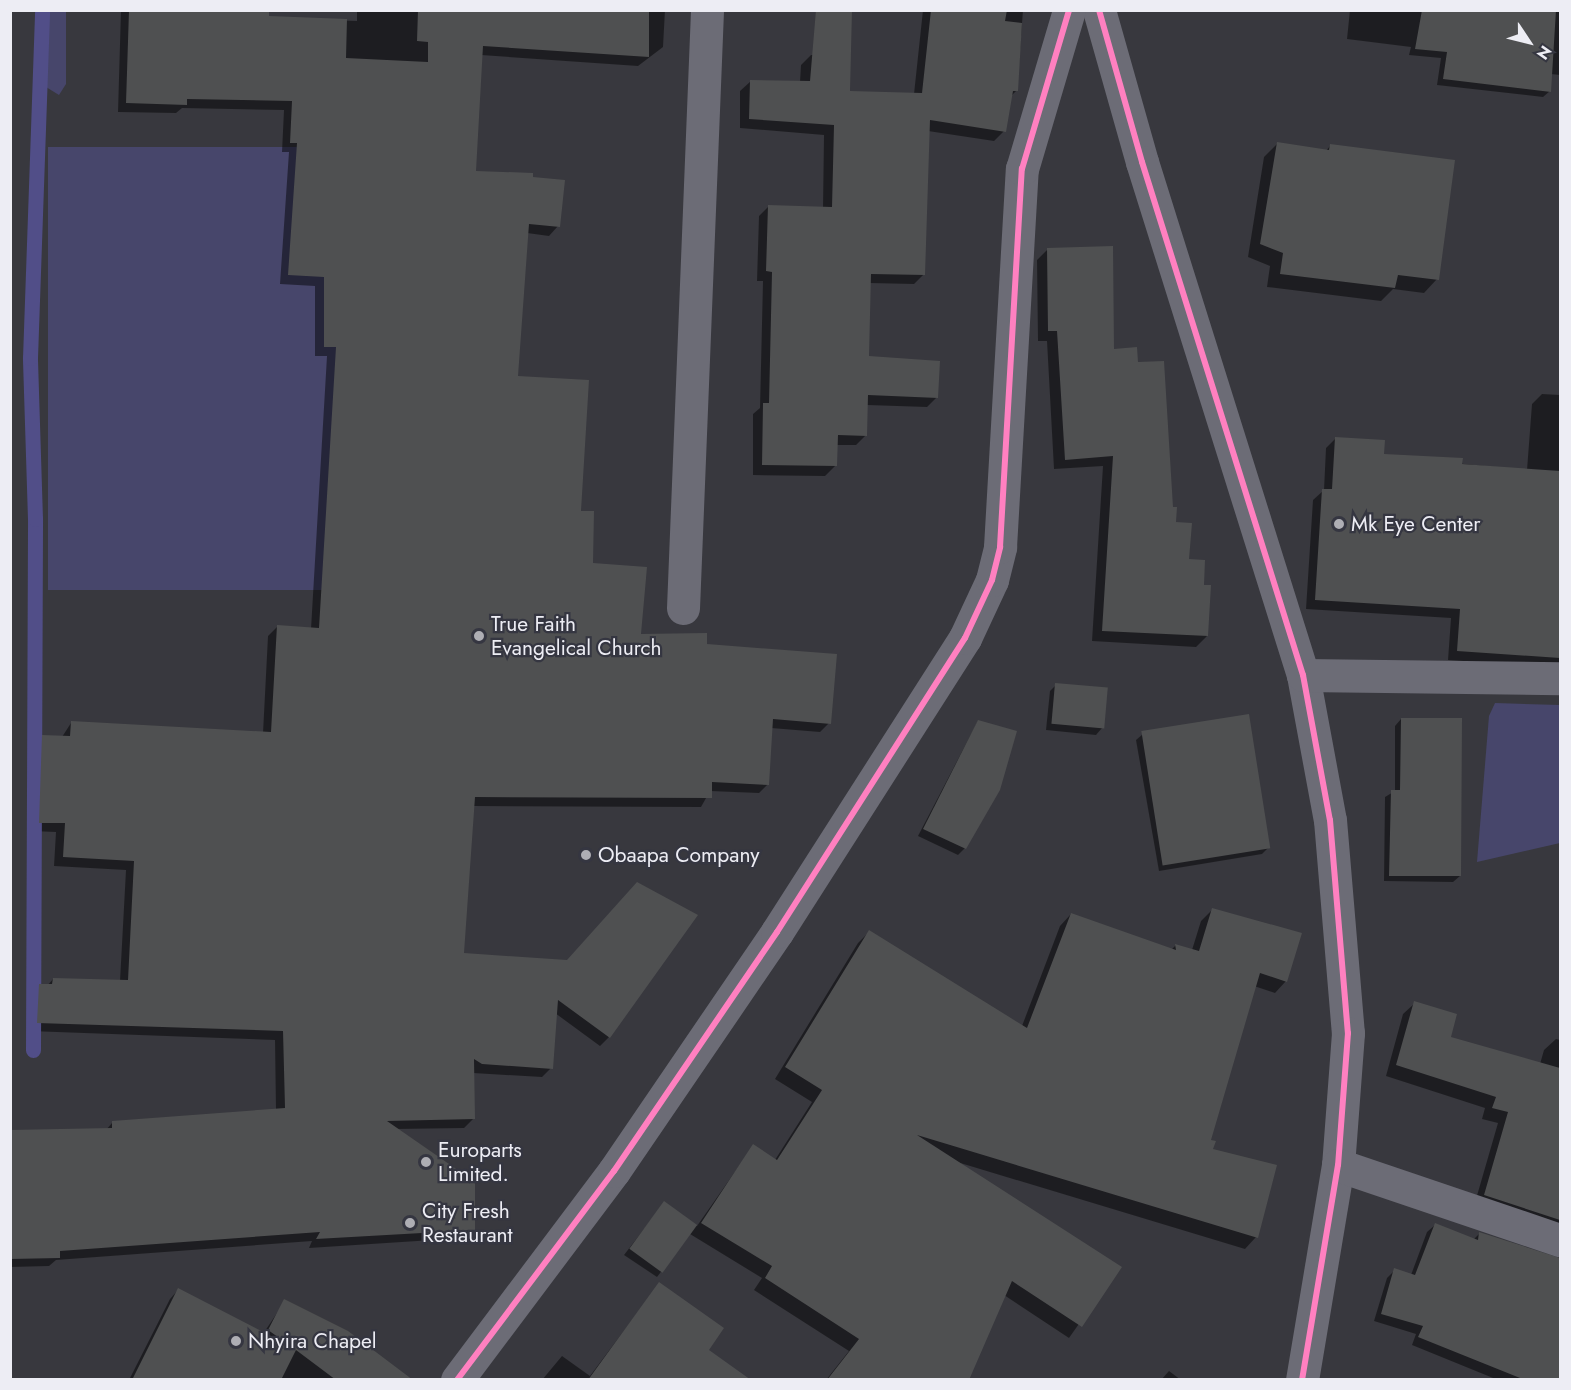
<!DOCTYPE html>
<style>
body{margin:0}
#map{position:relative;width:1571px;height:1390px;overflow:hidden;background:#38383e;font-family:Jost,sans-serif}
div>[style]{position:absolute}
.green>*{inset:0;background:#47466b;transform-origin:0 0}
.shadow>*{inset:0;background:#0007}
.stream>*{height:15px;margin:-7.5px;padding:0 7.5px;transform-origin:7.5px;border-radius:7.5px;background:#514e88}
.building>*{inset:0;background:#4f5051;transform-origin:0 0}
.minor>*{height:33px;margin:-16.5px;padding:0 16.5px;transform-origin:16.5px;border-radius:16.5px;background:#6c6c76}
.cycleway>*{height:6px;margin:-3px;padding:0 3px;transform-origin:3px;border-radius:3px;background:#ff80c0}
.dots>*{width:16px;height:16px;translate:-50% -50%;box-sizing:border-box;border:3px solid #353641;border-radius:50%}
span{translate:-50% -50%;white-space:nowrap;text-align:center;line-height:1.15;-webkit-text-stroke:4.5px #353641;paint-order:stroke}
.poi-label{font-size:21px;color:#ededf4}
.left{translate:0 -50%;text-align:left}
.frame{position:absolute;inset:0;border:12px solid #ededf4;pointer-events:none}
.north{position:absolute;left:1499px;top:12px;width:60px;height:60px;-webkit-text-stroke:4px #353641;paint-order:stroke;rotate:125deg;font-size:16px;font-weight:700;line-height:24px;text-align:center;color:#ededf4}
.north::after{content:'';display:block;margin:auto;width:21px;height:27px;background:#ededf4;clip-path:polygon(50% 0,100% 100%,50% 72%,0 100%)}
</style>
<div id="map">
<div class="green">
<i style="clip-path:polygon(48px 11px,66px 11px,66px 84px,59px 95px,46px 87px)"></i>
<i style="left:48px;top:147px;width:297px;height:443px"></i>
<i style="clip-path:polygon(1495px 703px,1560px 705px,1560px 843px,1477px 862px,1489px 716px)"></i>
</div>
<div class="shadow">
<i style="clip-path:polygon(121px 10px,268px 10px,267px 18px,357px 21px,357px 10px,665px 10px,663px 47px,638px 66px,481px 55px,475px 172px,558px 226px,549px 236px,527px 233px,516px 377px,580px 512px,591px 564px,640px 636px,706px 646px,829px 723px,820px 732px,771px 728px,768px 784px,759px 793px,710px 791px,701px 807px,473px 806px,463px 955px,567px 961px,609px 1037px,600px 1046px,555px 1013px,551px 1068px,542px 1077px,473px 1073px,473px 1119px,464px 1128px,396px 1129px,474px 1229px,464px 1238px,309px 1248px,312px 1241px,56px 1260px,49px 1266px,10px 1267px,10px 1132px,106px 1130px,112px 1123px,276px 1111px,275px 1040px,29px 1031px,30px 995px,39px 985px,47px 986px,53px 979px,120px 981px,126px 870px,54px 866px,56px 832px,31px 831px,34px 746px,43px 737px,62px 737px,71px 723px,263px 733px,268px 636px,277px 627px,311px 629px,327px 356px,315px 356px,315px 286px,280px 284px,289px 152px,282px 152px,284px 110px,182px 108px,176px 113px,118px 112px)"></i>
<i style="clip-path:polygon(923px 10px,1023px 10px,1017px 90px,1010px 97px,1004px 131px,994px 141px,928px 131px,924px 274px,914px 284px,869px 283px,868px 358px,937px 397px,927px 407px,867px 405px,866px 435px,856px 445px,836px 445px,836px 465px,825px 476px,753px 475px,753px 414px,760px 408px,763px 281px,757px 281px,759px 216px,769px 206px,823px 208px,824px 135px,740px 128px,740px 91px,751px 81px,800px 82px,801px 65px,811px 55px,850px 55px,849px 92px,914px 94px)"></i>
<i style="clip-path:polygon(1350px 10px,1560px 10px,1560px 75px,1551px 74px,1550px 91px,1543px 97px,1437px 85px,1441px 58px,1409px 55px,1411px 47px,1347px 39px)"></i>
<i style="clip-path:polygon(1277px 144px,1326px 151px,1330px 146px,1437px 279px,1424px 293px,1393px 289px,1381px 301px,1267px 287px,1270px 266px,1248px 257px,1264px 157px)"></i>
<i style="clip-path:polygon(1048px 249px,1113px 350px,1137px 364px,1172px 509px,1188px 560px,1202px 586px,1207px 636px,1196px 647px,1092px 641px,1103px 466px,1054px 469px,1047px 341px,1038px 341px,1037px 260px)"></i>
<i style="clip-path:polygon(1542px 394px,1560px 395px,1560px 668px,1448px 660px,1451px 618px,1306px 609px,1313px 500px,1324px 490px,1326px 448px,1335px 439px,1382px 456px,1527px 470px,1532px 404px)"></i>
<i style="clip-path:polygon(1056px 685px,1102px 728px,1096px 735px,1046px 730px,1050px 691px)"></i>
<i style="clip-path:polygon(1401px 719px,1460px 876px,1453px 882px,1384px 881px,1385px 797px,1395px 791px,1395px 726px)"></i>
<i style="clip-path:polygon(978px 721px,965px 848px,958px 855px,918px 836px)"></i>
<i style="clip-path:polygon(1143px 734px,1269px 847px,1262px 854px,1159px 871px,1136px 740px)"></i>
<i style="clip-path:polygon(1213px 909px,1286px 981px,1275px 993px,1254px 986px,1209px 1141px,1256px 1237px,1245px 1249px,957px 1162px,1119px 1267px,1069px 1338px,1004px 1295px,920px 1380px,826px 1380px,849px 1351px,754px 1290px,762px 1278px,690px 1234px,657px 1277px,624px 1255px,664px 1203px,697px 1226px,753px 1146px,775px 1160px,812px 1102px,775px 1079px,858px 943px,869px 932px,1022px 1026px,1060px 926px,1071px 914px,1171px 950px,1176px 945px,1192px 950px,1201px 921px)"></i>
<i style="clip-path:polygon(1415px 1003px,1449px 1038px,1540px 1064px,1544px 1050px,1556px 1039px,1560px 1040px,1560px 1233px,1474px 1206px,1498px 1123px,1482px 1119px,1485px 1108px,1386px 1076px,1403px 1014px)"></i>
<i style="clip-path:polygon(1435px 1225px,1473px 1240px,1479px 1234px,1560px 1274px,1560px 1380px,1498px 1380px,1412px 1345px,1416px 1334px,1374px 1321px,1387px 1278px,1395px 1270px,1411px 1275px,1427px 1232px)"></i>
<i style="clip-path:polygon(659px 1284px,707px 1350px,748px 1380px,542px 1380px,562px 1356px,590px 1376px)"></i>
<i style="clip-path:polygon(178px 1290px,263px 1334px,285px 1301px,367px 1380px,129px 1380px,170px 1299px)"></i>
<i style="clip-path:polygon(1169px 1371px,1181px 1380px,1161px 1380px)"></i>
</div>
<div class="stream">
<i style="left:33px;top:1050px;width:531px;rotate:-89.78deg"></i>
<i style="left:35px;top:519px;width:161px;rotate:-91.8deg"></i>
<i style="left:30px;top:358px;width:348px;rotate:-88deg"></i>
</div>
<div class="building">
<i style="clip-path:polygon(129px 10px,269px 10px,269px 16px,347px 19px,346px 58px,428px 62px,428px 42px,417px 41px,418px 10px,649px 10px,649px 57px,483px 46px,476px 171px,533px 173px,533px 177px,565px 180px,560px 227px,529px 224px,518px 376px,589px 380px,581px 511px,594px 511px,593px 563px,647px 567px,641px 634px,707px 633px,707px 644px,837px 654px,831px 724px,773px 719px,769px 785px,712px 782px,712px 798px,475px 797px,464px 953px,567px 960px,637px 882px,698px 915px,610px 1038px,558px 1000px,553px 1069px,482px 1064px,474px 1059px,475px 1119px,387px 1121px,475px 1182px,475px 1230px,316px 1239px,320px 1232px,60px 1251px,60px 1258px,10px 1259px,10px 1130px,112px 1128px,112px 1121px,285px 1108px,283px 1031px,37px 1023px,39px 984px,52px 984px,53px 978px,128px 980px,134px 861px,63px 857px,65px 823px,39px 823px,42px 735px,70px 736px,71px 721px,271px 732px,277px 625px,319px 628px,336px 347px,324px 347px,324px 277px,288px 275px,297px 143px,290px 143px,292px 101px,187px 99px,187px 105px,126px 103px)"></i>
<i style="clip-path:polygon(816px 10px,852px 10px,850px 91px,922px 93px,931px 10px,1007px 10px,1005px 21px,1022px 23px,1018px 91px,1013px 91px,1006px 132px,930px 120px,925px 275px,871px 274px,869px 356px,940px 361px,938px 398px,868px 395px,867px 436px,838px 435px,837px 466px,762px 465px,763px 403px,769px 403px,772px 272px,766px 271px,768px 205px,832px 207px,834px 125px,749px 119px,750px 80px,810px 81px)"></i>
<i style="clip-path:polygon(1422px 10px,1556px 10px,1551px 92px,1443px 79px,1447px 52px,1415px 49px)"></i>
<i style="clip-path:polygon(1277px 142px,1329px 150px,1330px 144px,1455px 160px,1439px 280px,1398px 275px,1395px 288px,1280px 274px,1283px 253px,1260px 244px)"></i>
<i style="clip-path:polygon(1113px 246px,1114px 349px,1137px 347px,1138px 362px,1164px 361px,1173px 507px,1177px 507px,1176px 522px,1192px 523px,1189px 559px,1205px 560px,1204px 585px,1211px 585px,1208px 636px,1102px 631px,1113px 456px,1065px 460px,1057px 331px,1048px 331px,1047px 248px)"></i>
<i style="clip-path:polygon(1335px 437px,1385px 440px,1384px 454px,1463px 458px,1462px 464px,1560px 471px,1560px 658px,1457px 651px,1460px 609px,1315px 600px,1322px 489px,1332px 489px)"></i>
<i style="left:1055px;top:683px;width:53px;height:41px;rotate:5deg"></i>
<i style="left:1249px;top:714px;width:136px;height:109px;rotate:81deg"></i>
<i style="clip-path:polygon(1401px 718px,1462px 718px,1461px 876px,1389px 876px,1391px 790px,1400px 790px)"></i>
<i style="clip-path:polygon(978px 720px,1017px 731px,1000px 790px,966px 849px,923px 829px)"></i>
<i style="clip-path:polygon(1212px 908px,1302px 933px,1287px 982px,1260px 973px,1211px 1140px,1216px 1141px,1213px 1149px,1277px 1165px,1258px 1238px,917px 1135px,1122px 1267px,1082px 1327px,1012px 1281px,969px 1380px,827px 1380px,859px 1339px,765px 1278px,772px 1266px,701px 1223px,753px 1144px,777px 1160px,822px 1090px,785px 1067px,869px 930px,1027px 1028px,1071px 913px,1176px 950px,1175px 944px,1199px 951px)"></i>
<i style="clip-path:polygon(1414px 1001px,1457px 1014px,1451px 1037px,1560px 1068px,1560px 1220px,1484px 1195px,1508px 1112px,1492px 1108px,1496px 1097px,1396px 1065px)"></i>
<i style="left:664px;top:1201px;width:41px;height:59px;rotate:36deg"></i>
<i style="clip-path:polygon(1435px 1223px,1478px 1240px,1479px 1232px,1560px 1258px,1560px 1380px,1525px 1380px,1418px 1337px,1423px 1326px,1381px 1314px,1394px 1268px,1415px 1275px)"></i>
<i style="clip-path:polygon(659px 1282px,724px 1328px,709px 1350px,751px 1380px,588px 1380px)"></i>
<i style="clip-path:polygon(178px 1288px,292px 1347px,268px 1330px,284px 1299px,348px 1331px,413px 1380px,336px 1380px,296px 1350px,281px 1380px,132px 1380px)"></i>
</div>
<div class="minor">
<i style="left:1099px;top:10px;width:158px;rotate:74.2deg"></i>
<i style="left:1142px;top:162px;width:538px;rotate:72.58deg"></i>
<i style="left:1303px;top:675px;width:147px;rotate:79.5deg"></i>
<i style="left:1330px;top:820px;width:214px;rotate:85.2deg"></i>
<i style="left:1348px;top:1033px;width:132px;rotate:94.3deg"></i>
<i style="left:1338px;top:1165px;width:218px;rotate:99.5deg"></i>
<i style="left:683px;top:608px;width:598px;rotate:-87.7deg"></i>
<i style="left:1303px;top:675px;width:257px;rotate:0.7deg"></i>
<i style="left:1338px;top:1165px;width:234px;rotate:18.7deg"></i>
<i style="left:457px;top:1380px;width:261px;rotate:-53.1deg"></i>
<i style="left:614px;top:1171px;width:289px;rotate:-55.7deg"></i>
<i style="left:777px;top:932px;width:349px;rotate:-57.4deg"></i>
<i style="left:965px;top:638px;width:64px;rotate:-65deg"></i>
<i style="left:992px;top:580px;width:34px;rotate:-76deg"></i>
<i style="left:1000px;top:547px;width:379px;rotate:-86.7deg"></i>
<i style="left:1022px;top:169px;width:166px;rotate:-73.5deg"></i>
</div>
<div class="cycleway">
<i style="left:1099px;top:10px;width:158px;rotate:74.2deg"></i>
<i style="left:1142px;top:162px;width:538px;rotate:72.58deg"></i>
<i style="left:1303px;top:675px;width:147px;rotate:79.5deg"></i>
<i style="left:1330px;top:820px;width:214px;rotate:85.2deg"></i>
<i style="left:1348px;top:1033px;width:132px;rotate:94.3deg"></i>
<i style="left:1338px;top:1165px;width:218px;rotate:99.5deg"></i>
<i style="left:457px;top:1380px;width:261px;rotate:-53.1deg"></i>
<i style="left:614px;top:1171px;width:289px;rotate:-55.7deg"></i>
<i style="left:777px;top:932px;width:349px;rotate:-57.4deg"></i>
<i style="left:965px;top:638px;width:64px;rotate:-65deg"></i>
<i style="left:992px;top:580px;width:34px;rotate:-76deg"></i>
<i style="left:1000px;top:547px;width:379px;rotate:-86.7deg"></i>
<i style="left:1022px;top:169px;width:166px;rotate:-73.5deg"></i>
</div>
<div class="dots">
<i style="left:1339px;top:524px;background:#aeaeb4"></i>
<i style="left:479px;top:636px;background:#aeaeb4"></i>
<i style="left:586px;top:855px;background:#aeaeb4"></i>
<i style="left:426px;top:1162px;background:#aeaeb4"></i>
<i style="left:410px;top:1223px;background:#aeaeb4"></i>
<i style="left:236px;top:1341px;background:#aeaeb4"></i>
</div>
<div class="poi-label">
<span class="left" style="left:1351px;top:524px">Mk Eye Center</span>
<span class="left" style="left:491px;top:636px">True Faith<br>Evangelical Church</span>
<span class="left" style="left:598px;top:855px">Obaapa Company</span>
<span class="left" style="left:438px;top:1162px">Europarts<br>Limited.</span>
<span class="left" style="left:422px;top:1223px">City Fresh<br>Restaurant</span>
<span class="left" style="left:248px;top:1341px">Nhyira Chapel</span>
</div>
<div class="frame"></div>
<div class="north">N</div>
</div>
